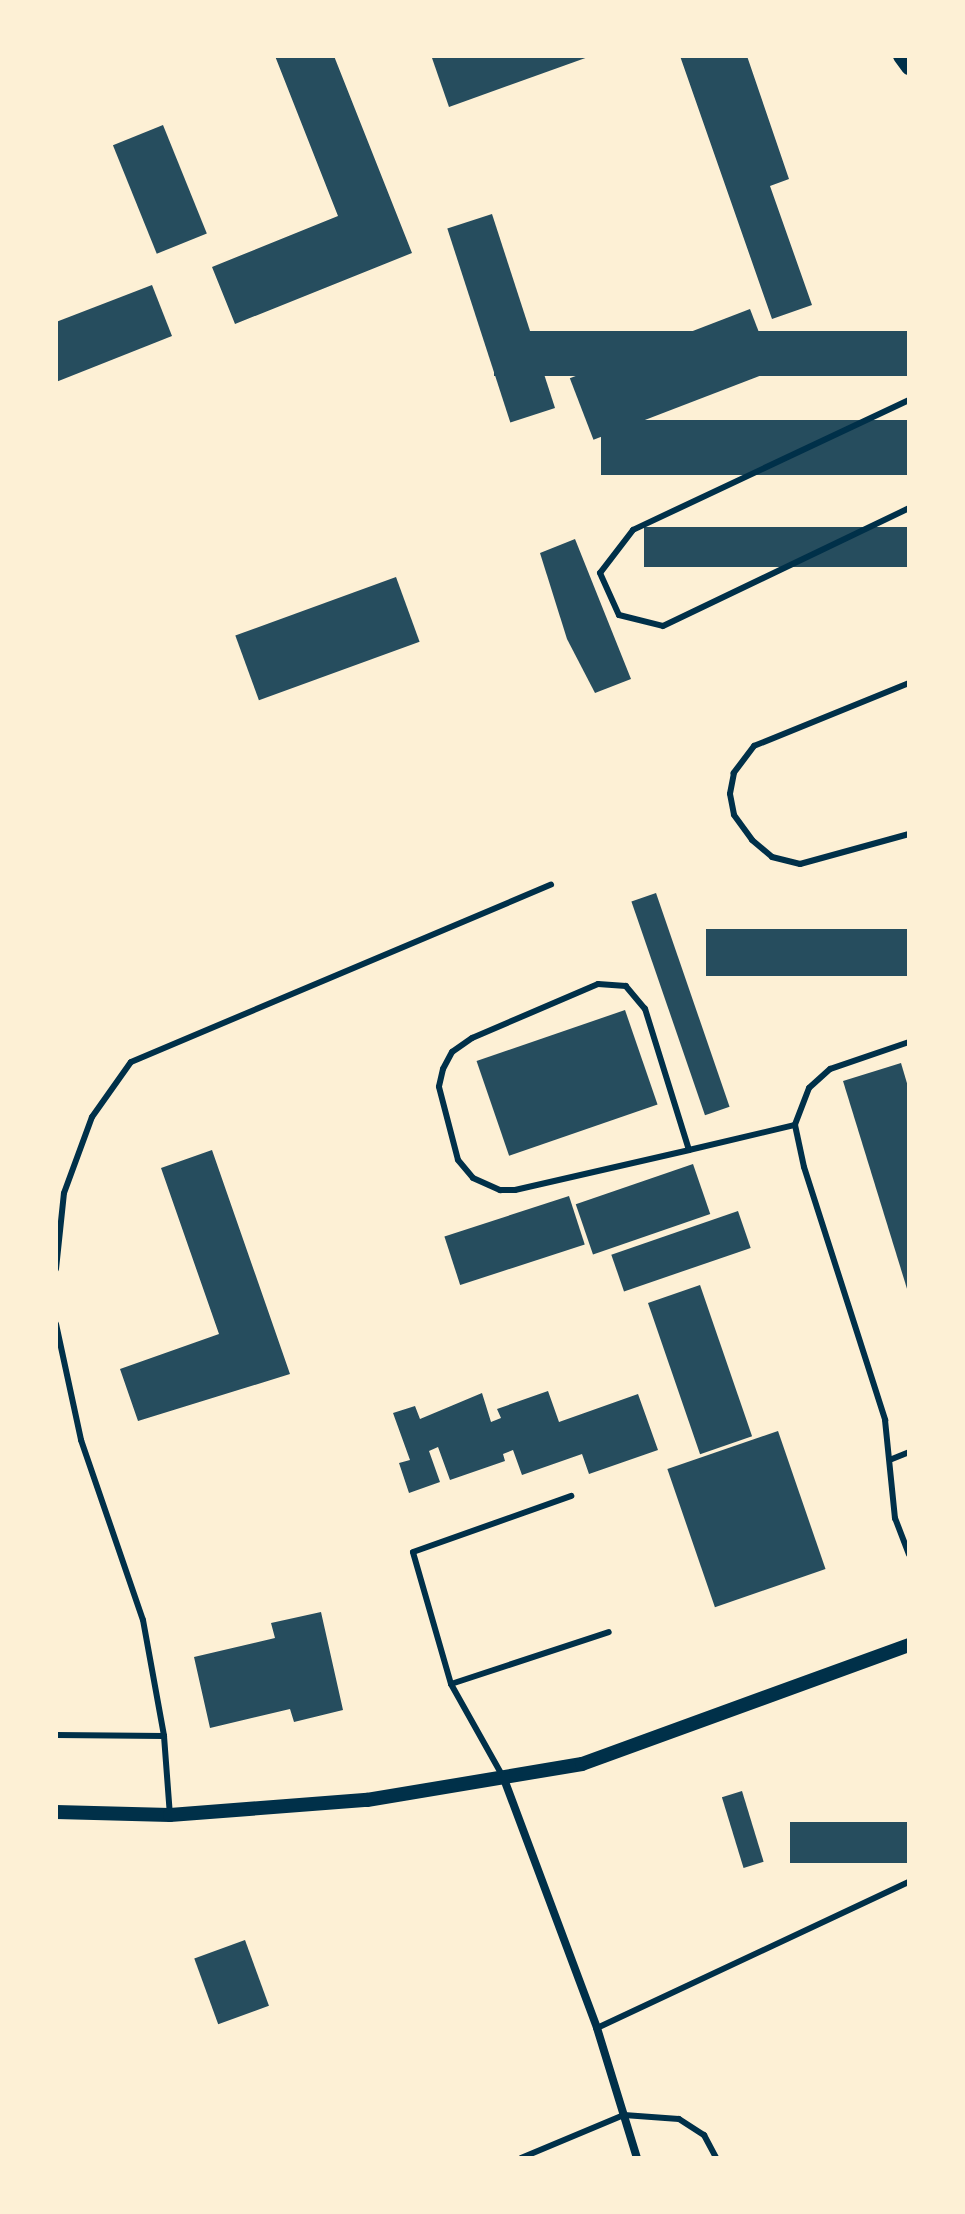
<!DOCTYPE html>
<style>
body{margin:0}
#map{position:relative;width:965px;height:2214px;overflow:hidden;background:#fdf0d5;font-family:Commissioner,sans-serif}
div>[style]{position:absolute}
.building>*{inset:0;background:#264d5e;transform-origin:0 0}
.service>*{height:6px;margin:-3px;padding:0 3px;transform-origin:3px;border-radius:3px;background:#003049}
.minor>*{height:8px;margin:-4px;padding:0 4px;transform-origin:4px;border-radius:4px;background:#003049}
.tertiary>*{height:14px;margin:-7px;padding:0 7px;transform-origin:7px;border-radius:7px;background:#003049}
.secondary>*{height:16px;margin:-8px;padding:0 8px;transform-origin:8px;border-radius:8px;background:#003049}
span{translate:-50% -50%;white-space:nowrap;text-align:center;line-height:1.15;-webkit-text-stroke:6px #fdf0d5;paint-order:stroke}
.frame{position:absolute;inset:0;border:58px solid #fdf0d5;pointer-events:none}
</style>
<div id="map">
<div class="building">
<i style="clip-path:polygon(275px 56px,334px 56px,412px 253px,235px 324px,212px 267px,338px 216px)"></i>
<i style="clip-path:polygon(439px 56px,591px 56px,449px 107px,432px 58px)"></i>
<i style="clip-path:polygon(680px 56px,747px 56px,789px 179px,770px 186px,812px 305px,772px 319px)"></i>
<i style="left:163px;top:125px;width:117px;height:54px;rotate:68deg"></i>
<i style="left:492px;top:214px;width:204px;height:47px;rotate:72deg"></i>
<i style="clip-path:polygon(152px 285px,172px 336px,56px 382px,56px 322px)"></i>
<i style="left:750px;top:309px;width:66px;height:193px;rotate:69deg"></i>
<i style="left:909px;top:331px;width:45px;height:415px;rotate:90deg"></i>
<i style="left:909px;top:420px;width:55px;height:308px;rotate:90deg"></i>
<i style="left:909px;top:527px;width:40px;height:265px;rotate:90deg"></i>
<i style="clip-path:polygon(575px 539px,631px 679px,595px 693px,567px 639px,540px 553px)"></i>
<i style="left:396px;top:577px;width:69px;height:171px;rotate:70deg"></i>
<i style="left:656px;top:893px;width:226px;height:26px;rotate:71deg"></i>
<i style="left:909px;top:929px;width:47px;height:203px;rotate:90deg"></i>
<i style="left:625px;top:1010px;width:100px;height:157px;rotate:71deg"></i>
<i style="clip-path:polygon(901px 1063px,909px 1090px,908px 1292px,843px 1081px)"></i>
<i style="clip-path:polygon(212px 1150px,290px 1374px,138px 1421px,120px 1369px,219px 1334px,161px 1168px)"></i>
<i style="left:693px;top:1164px;width:53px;height:124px;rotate:71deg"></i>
<i style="left:569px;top:1196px;width:51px;height:131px;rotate:72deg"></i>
<i style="left:738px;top:1211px;width:39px;height:134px;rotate:71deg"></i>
<i style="left:700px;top:1285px;width:160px;height:55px;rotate:71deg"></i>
<i style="clip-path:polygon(548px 1391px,559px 1422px,638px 1394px,658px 1450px,589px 1474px,582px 1454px,522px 1475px,513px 1450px,503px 1454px,505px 1461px,450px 1480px,438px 1447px,429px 1451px,440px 1482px,409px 1493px,399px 1463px,410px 1460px,393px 1413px,415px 1406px,420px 1419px,482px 1393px,491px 1422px,501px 1418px,497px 1409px)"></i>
<i style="left:778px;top:1431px;width:146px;height:117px;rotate:71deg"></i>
<i style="clip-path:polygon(321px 1612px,343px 1710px,294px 1722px,290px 1709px,210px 1728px,194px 1657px,275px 1638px,271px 1623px)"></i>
<i style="left:742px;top:1791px;width:74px;height:21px;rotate:73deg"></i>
<i style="left:909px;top:1822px;width:41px;height:119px;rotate:90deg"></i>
<i style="left:245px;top:1940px;width:70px;height:54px;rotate:70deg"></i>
</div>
<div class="service">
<i style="left:909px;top:400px;width:305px;rotate:154.8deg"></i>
<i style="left:633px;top:530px;width:54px;rotate:127.5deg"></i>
<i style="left:600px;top:573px;width:46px;rotate:65.7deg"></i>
<i style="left:619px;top:615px;width:45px;rotate:14deg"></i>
<i style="left:663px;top:626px;width:273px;rotate:-25.6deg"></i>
<i style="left:909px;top:683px;width:167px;rotate:157.9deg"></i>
<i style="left:754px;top:746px;width:34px;rotate:127deg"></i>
<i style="left:734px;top:773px;width:21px;rotate:101deg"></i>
<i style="left:730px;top:794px;width:21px;rotate:79deg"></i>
<i style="left:734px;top:815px;width:31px;rotate:54deg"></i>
<i style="left:752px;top:840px;width:26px;rotate:40deg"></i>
<i style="left:772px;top:857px;width:29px;rotate:14deg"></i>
<i style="left:800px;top:864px;width:113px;rotate:-15.4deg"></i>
<i style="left:909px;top:1042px;width:83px;rotate:161.1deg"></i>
<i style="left:830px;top:1069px;width:28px;rotate:138deg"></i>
<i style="left:809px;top:1088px;width:40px;rotate:111deg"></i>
<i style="left:795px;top:1125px;width:43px;rotate:77.9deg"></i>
<i style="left:804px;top:1167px;width:266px;rotate:72.2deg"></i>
<i style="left:885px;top:1420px;width:99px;rotate:84.2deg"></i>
<i style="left:895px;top:1518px;width:39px;rotate:69deg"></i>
<i style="left:689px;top:1150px;width:148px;rotate:-107.3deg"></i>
<i style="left:645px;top:1009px;width:30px;rotate:-130deg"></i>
<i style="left:626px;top:986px;width:28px;rotate:-176deg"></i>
<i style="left:598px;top:984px;width:137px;rotate:156.8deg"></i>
<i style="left:472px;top:1038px;width:24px;rotate:145deg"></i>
<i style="left:452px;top:1052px;width:19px;rotate:118deg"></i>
<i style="left:443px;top:1069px;width:18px;rotate:103deg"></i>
<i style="left:439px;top:1087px;width:75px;rotate:75.4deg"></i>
<i style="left:458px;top:1160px;width:23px;rotate:50deg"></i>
<i style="left:473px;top:1178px;width:30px;rotate:24deg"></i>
<i style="left:500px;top:1190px;width:15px"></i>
<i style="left:515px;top:1190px;width:179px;rotate:-12.9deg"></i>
<i style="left:689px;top:1150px;width:109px;rotate:-13.3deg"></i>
<i style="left:56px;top:1269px;width:76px;rotate:-84deg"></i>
<i style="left:64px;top:1193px;width:81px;rotate:-69.8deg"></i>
<i style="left:92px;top:1117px;width:67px;rotate:-54.7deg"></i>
<i style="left:131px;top:1062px;width:456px;rotate:-22.9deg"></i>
<i style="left:56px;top:1324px;width:119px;rotate:77.8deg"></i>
<i style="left:81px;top:1440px;width:190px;rotate:71deg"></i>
<i style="left:143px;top:1620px;width:118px;rotate:79.7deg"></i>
<i style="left:164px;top:1736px;width:79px;rotate:85.7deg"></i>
<i style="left:892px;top:1459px;width:18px;rotate:-22deg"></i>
<i style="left:451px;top:1684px;width:166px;rotate:-18.2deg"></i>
<i style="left:56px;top:1735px;width:108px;rotate:0.5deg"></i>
<i style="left:502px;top:1775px;width:104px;rotate:-119.3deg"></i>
<i style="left:451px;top:1684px;width:137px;rotate:-106.1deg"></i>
<i style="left:413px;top:1552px;width:168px;rotate:-19.5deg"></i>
<i style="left:597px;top:2028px;width:344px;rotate:-25.1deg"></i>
<i style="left:521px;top:2158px;width:112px;rotate:-22.7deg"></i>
<i style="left:624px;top:2115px;width:55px;rotate:4.2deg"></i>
<i style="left:679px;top:2119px;width:30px;rotate:33deg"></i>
<i style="left:704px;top:2135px;width:26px;rotate:62deg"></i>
</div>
<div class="minor">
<i style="left:504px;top:1779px;width:266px;rotate:69.5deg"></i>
<i style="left:597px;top:2028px;width:136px;rotate:72.9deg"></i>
</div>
<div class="tertiary">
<i style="left:56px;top:1812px;width:114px;rotate:1.5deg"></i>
<i style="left:170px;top:1815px;width:198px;rotate:-4.4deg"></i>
<i style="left:367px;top:1800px;width:218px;rotate:-9.5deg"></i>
<i style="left:582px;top:1764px;width:348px;rotate:-20deg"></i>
</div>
<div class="secondary">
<i style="left:901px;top:56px;width:14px;rotate:54deg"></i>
</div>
<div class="frame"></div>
</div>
